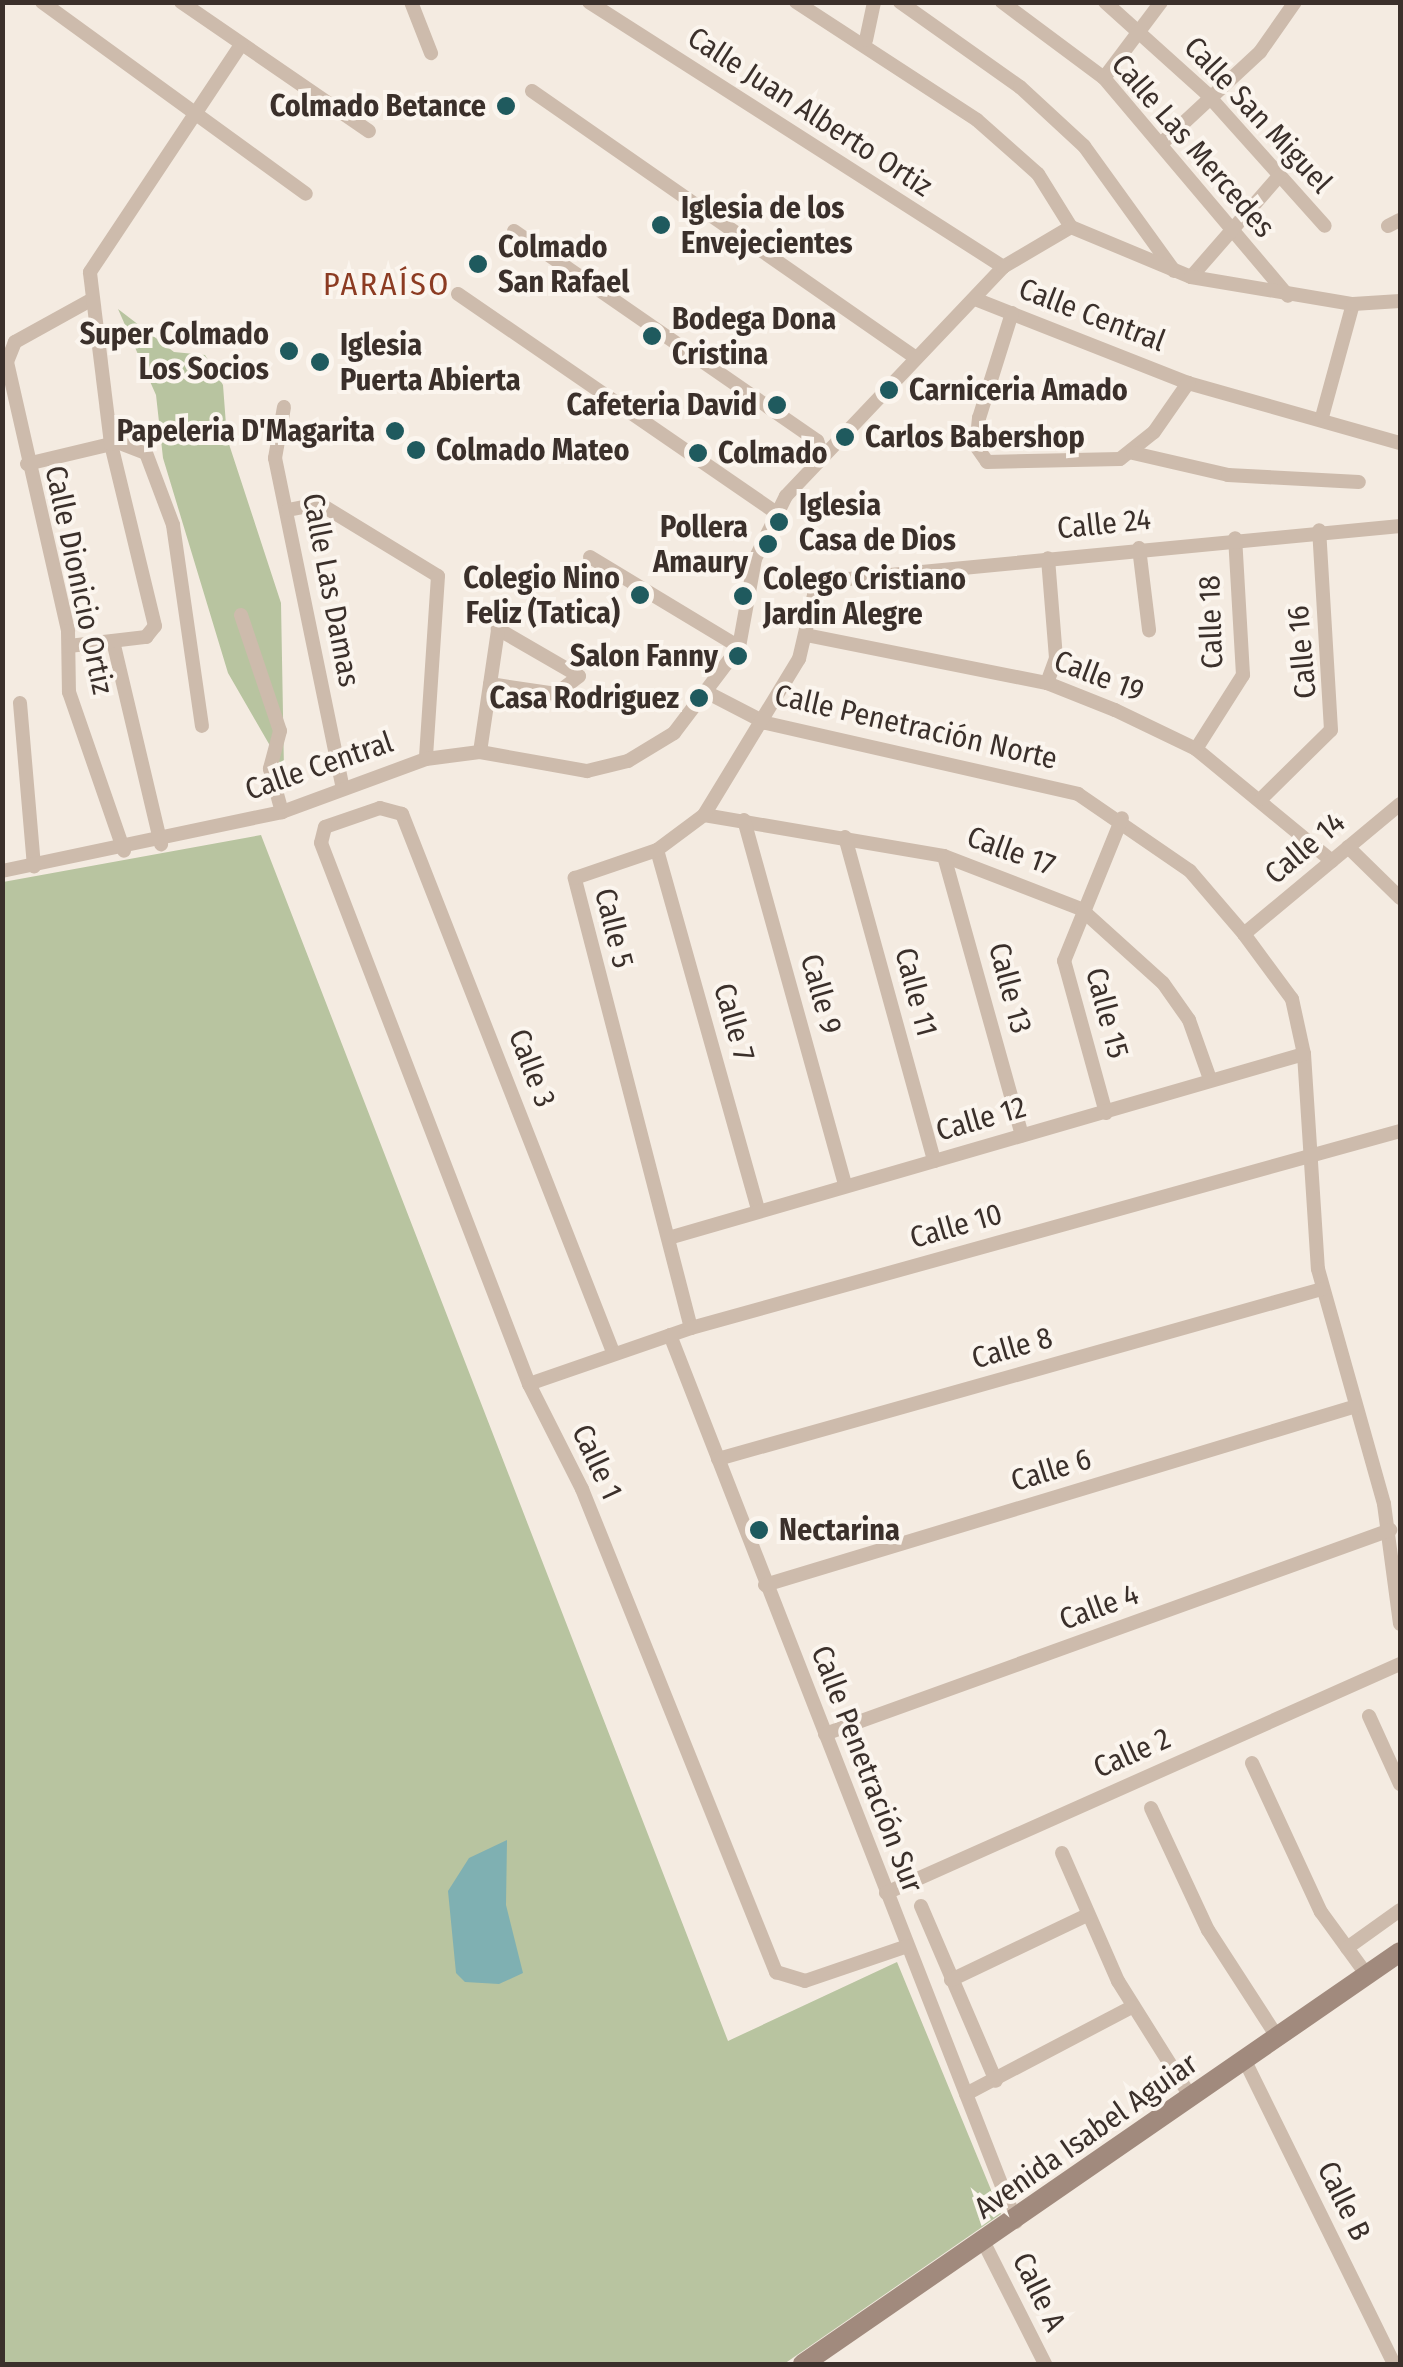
<!DOCTYPE html>
<meta charset="utf-8">
<style>
body{margin:0}
#map{position:relative;width:1403px;height:2367px;overflow:hidden;background:#f4ebe1;font-family:"Fira Sans Condensed",sans-serif}
div>[style]{position:absolute}
.green>*{inset:0;background:#b8c4a0}
.water>*{inset:0;background:#7fb0b2}
.street>*{height:14px;margin:-7px;padding:0 7px;transform-origin:7px;border-radius:7px;background:#cdbbac}
.secondary>*{height:20px;margin:-10px;padding:0 10px;transform-origin:10px;border-radius:10px;background:#a18a7d}
.dots>*{width:28px;height:28px;translate:-50% -50%;box-sizing:border-box;border:5px solid #fbf5ee;border-radius:50%}
span{translate:-50% -50%;white-space:nowrap;text-align:center;line-height:1.15;-webkit-text-stroke:8px #fbf5ee;paint-order:stroke}
.poi-label{font-size:30px;color:#3b302b;font-weight:700}
.right{translate:-100% -50%;text-align:right}
.left{translate:0 -50%;text-align:left}
.street-label{font-size:30px;color:#3b302b}
.neighbourhood-label{font-size:32px;color:#8c3b22;letter-spacing:2.5px}
.frame{position:absolute;inset:0;border:5px solid #3b302b;pointer-events:none}
</style>
<div id="map">
<div class="green">
<i style="clip-path:polygon(118px 309px,174px 352px,205px 355px,223px 385px,227px 438px,281px 603px,284px 770px,228px 673px,163px 458px,156px 395px)"></i>
<i style="clip-path:polygon(261px 835px,728px 2041px,897px 1962px,1001px 2214px,784px 2364px,3px 2364px,3px 882px)"></i>
</div>
<div class="water">
<i style="clip-path:polygon(507px 1840px,506px 1905px,523px 1973px,499px 1984px,465px 1982px,456px 1973px,448px 1891px,469px 1858px)"></i>
</div>
<div class="street">
<i style="left:42px;top:2px;width:326px;rotate:36deg"></i>
<i style="left:181px;top:2px;width:228px;rotate:34.5deg"></i>
<i style="left:411px;top:2px;width:55px;rotate:68.6deg"></i>
<i style="left:589px;top:2px;width:492px;rotate:32.6deg"></i>
<i style="left:796px;top:2px;width:216px;rotate:33.1deg"></i>
<i style="left:977px;top:120px;width:81px;rotate:41.5deg"></i>
<i style="left:1038px;top:174px;width:62px;rotate:58.1deg"></i>
<i style="left:900px;top:2px;width:147px;rotate:35.3deg"></i>
<i style="left:1020px;top:87px;width:87px;rotate:42.7deg"></i>
<i style="left:1084px;top:146px;width:154px;rotate:54.2deg"></i>
<i style="left:1002px;top:2px;width:127px;rotate:36.7deg"></i>
<i style="left:1104px;top:78px;width:285px;rotate:49.8deg"></i>
<i style="left:1105px;top:2px;width:136px;rotate:42deg"></i>
<i style="left:1206px;top:93px;width:178px;rotate:48.2deg"></i>
<i style="left:866px;top:40px;width:39px;rotate:-78deg"></i>
<i style="left:1104px;top:78px;width:95px;rotate:-53.1deg"></i>
<i style="left:532px;top:91px;width:466px;rotate:34.8deg"></i>
<i style="left:1162px;top:143px;width:134px;rotate:-42.9deg"></i>
<i style="left:1260px;top:52px;width:61px;rotate:-55deg"></i>
<i style="left:1388px;top:226px;width:13px;rotate:-27deg"></i>
<i style="left:514px;top:231px;width:369px;rotate:34.7deg"></i>
<i style="left:817px;top:441px;width:14px;rotate:69deg"></i>
<i style="left:1191px;top:277px;width:135px;rotate:-48.9deg"></i>
<i style="left:458px;top:294px;width:387px;rotate:34.5deg"></i>
<i style="left:975px;top:299px;width:229px;rotate:21.5deg"></i>
<i style="left:1188px;top:383px;width:220px;rotate:15.8deg"></i>
<i style="left:89px;top:301px;width:85px;rotate:151deg"></i>
<i style="left:15px;top:342px;width:22px;rotate:112deg"></i>
<i style="left:7px;top:362px;width:276px;rotate:77.2deg"></i>
<i style="left:68px;top:631px;width:61px;rotate:89.1deg"></i>
<i style="left:69px;top:692px;width:168px;rotate:70.9deg"></i>
<i style="left:1012px;top:313px;width:110px;rotate:107.4deg"></i>
<i style="left:979px;top:418px;width:28px;rotate:96deg"></i>
<i style="left:976px;top:446px;width:19px;rotate:55deg"></i>
<i style="left:987px;top:462px;width:133px;rotate:-1.3deg"></i>
<i style="left:1120px;top:459px;width:43px;rotate:-38.5deg"></i>
<i style="left:1154px;top:432px;width:60px;rotate:-55.2deg"></i>
<i style="left:284px;top:407px;width:52px;rotate:100deg"></i>
<i style="left:275px;top:458px;width:334px;rotate:78.4deg"></i>
<i style="left:1322px;top:417px;width:117px;rotate:-74.7deg"></i>
<i style="left:112px;top:440px;width:36px;rotate:21deg"></i>
<i style="left:146px;top:453px;width:77px;rotate:69.4deg"></i>
<i style="left:173px;top:525px;width:203px;rotate:81.8deg"></i>
<i style="left:1133px;top:453px;width:98px;rotate:13deg"></i>
<i style="left:1228px;top:475px;width:131px;rotate:3.1deg"></i>
<i style="left:27px;top:464px;width:86px;rotate:-13.4deg"></i>
<i style="left:288px;top:510px;width:33px;rotate:-11deg"></i>
<i style="left:320px;top:504px;width:138px;rotate:31.4deg"></i>
<i style="left:438px;top:576px;width:183px;rotate:93.8deg"></i>
<i style="left:1139px;top:548px;width:83px;rotate:83deg"></i>
<i style="left:590px;top:557px;width:174px;rotate:31.1deg"></i>
<i style="left:241px;top:615px;width:122px;rotate:71.4deg"></i>
<i style="left:280px;top:731px;width:39px;rotate:105deg"></i>
<i style="left:270px;top:769px;width:45px;rotate:74.4deg"></i>
<i style="left:806px;top:635px;width:246px;rotate:11.3deg"></i>
<i style="left:1047px;top:683px;width:73px;rotate:21.7deg"></i>
<i style="left:1115px;top:710px;width:90px;rotate:25.7deg"></i>
<i style="left:1196px;top:749px;width:176px;rotate:39.5deg"></i>
<i style="left:113px;top:641px;width:209px;rotate:76.7deg"></i>
<i style="left:69px;top:646px;width:78px;rotate:-6.7deg"></i>
<i style="left:146px;top:637px;width:14px;rotate:-51deg"></i>
<i style="left:155px;top:626px;width:187px;rotate:-103.6deg"></i>
<i style="left:111px;top:444px;width:173px;rotate:-97deg"></i>
<i style="left:90px;top:272px;width:273px;rotate:-56.4deg"></i>
<i style="left:1047px;top:683px;width:27px;rotate:-70deg"></i>
<i style="left:1056px;top:658px;width:100px;rotate:-94.6deg"></i>
<i style="left:490px;top:684px;width:67px;rotate:8.6deg"></i>
<i style="left:556px;top:694px;width:29px;rotate:-38deg"></i>
<i style="left:579px;top:676px;width:94px;rotate:-149.9deg"></i>
<i style="left:710px;top:694px;width:63px;rotate:27.4deg"></i>
<i style="left:766px;top:723px;width:320px;rotate:12.8deg"></i>
<i style="left:1078px;top:794px;width:136px;rotate:34.5deg"></i>
<i style="left:1190px;top:871px;width:83px;rotate:49.4deg"></i>
<i style="left:1244px;top:934px;width:81px;rotate:53.6deg"></i>
<i style="left:1292px;top:999px;width:56px;rotate:77.7deg"></i>
<i style="left:1304px;top:1054px;width:215px;rotate:86.3deg"></i>
<i style="left:1318px;top:1269px;width:244px;rotate:74.3deg"></i>
<i style="left:1384px;top:1504px;width:121px;rotate:82.4deg"></i>
<i style="left:20px;top:703px;width:164px;rotate:85.1deg"></i>
<i style="left:1196px;top:749px;width:88px;rotate:-57.6deg"></i>
<i style="left:1243px;top:675px;width:137px;rotate:-93.3deg"></i>
<i style="left:480px;top:752px;width:144px;rotate:-81.6deg"></i>
<i style="left:1261px;top:799px;width:98px;rotate:-44.6deg"></i>
<i style="left:1331px;top:730px;width:200px;rotate:-93.4deg"></i>
<i style="left:704px;top:815px;width:243px;rotate:9.7deg"></i>
<i style="left:944px;top:856px;width:147px;rotate:21.1deg"></i>
<i style="left:1081px;top:909px;width:110px;rotate:42.1deg"></i>
<i style="left:1163px;top:983px;width:45px;rotate:54.9deg"></i>
<i style="left:1189px;top:1020px;width:63px;rotate:70.4deg"></i>
<i style="left:744px;top:820px;width:377px;rotate:74.5deg"></i>
<i style="left:845px;top:837px;width:336px;rotate:74.6deg"></i>
<i style="left:1348px;top:847px;width:73px;rotate:44.4deg"></i>
<i style="left:657px;top:850px;width:374px;rotate:74.3deg"></i>
<i style="left:944px;top:856px;width:290px;rotate:74.4deg"></i>
<i style="left:2px;top:871px;width:286px;rotate:-11.9deg"></i>
<i style="left:282px;top:812px;width:153px;rotate:-20.2deg"></i>
<i style="left:426px;top:759px;width:54px;rotate:-7.4deg"></i>
<i style="left:480px;top:752px;width:109px;rotate:10.1deg"></i>
<i style="left:587px;top:771px;width:42px;rotate:-13.7deg"></i>
<i style="left:628px;top:761px;width:54px;rotate:-31.3deg"></i>
<i style="left:674px;top:733px;width:108px;rotate:-52.9deg"></i>
<i style="left:739px;top:647px;width:89px;rotate:-79.7deg"></i>
<i style="left:755px;top:559px;width:70px;rotate:-63.8deg"></i>
<i style="left:786px;top:496px;width:315px;rotate:-46.5deg"></i>
<i style="left:1003px;top:267px;width:79px;rotate:-30.5deg"></i>
<i style="left:1071px;top:227px;width:130px;rotate:22.6deg"></i>
<i style="left:1191px;top:277px;width:164px;rotate:9.5deg"></i>
<i style="left:1353px;top:304px;width:47px;rotate:-3.7deg"></i>
<i style="left:1244px;top:934px;width:203px;rotate:-39.8deg"></i>
<i style="left:1106px;top:1113px;width:158px;rotate:-105.4deg"></i>
<i style="left:1064px;top:961px;width:154px;rotate:-67.9deg"></i>
<i style="left:672px;top:1237px;width:658px;rotate:-16.15deg"></i>
<i style="left:691px;top:1328px;width:465px;rotate:-104.5deg"></i>
<i style="left:575px;top:878px;width:87px;rotate:-18.9deg"></i>
<i style="left:657px;top:850px;width:59px;rotate:-36.7deg"></i>
<i style="left:704px;top:815px;width:183px;rotate:-58.7deg"></i>
<i style="left:799px;top:659px;width:79px;rotate:-76.8deg"></i>
<i style="left:817px;top:582px;width:586px;rotate:-5.49deg"></i>
<i style="left:670px;top:1335px;width:952px;rotate:68.69deg"></i>
<i style="left:613px;top:1352px;width:578px;rotate:-111.41deg"></i>
<i style="left:402px;top:814px;width:23px;rotate:-165deg"></i>
<i style="left:380px;top:808px;width:58px;rotate:160.9deg"></i>
<i style="left:325px;top:827px;width:16px;rotate:104deg"></i>
<i style="left:321px;top:843px;width:580px;rotate:68.97deg"></i>
<i style="left:529px;top:1384px;width:118px;rotate:63.2deg"></i>
<i style="left:582px;top:1489px;width:521px;rotate:68.12deg"></i>
<i style="left:776px;top:1972px;width:30px;rotate:17deg"></i>
<i style="left:805px;top:1981px;width:108px;rotate:-18.9deg"></i>
<i style="left:529px;top:1384px;width:171px;rotate:-19.1deg"></i>
<i style="left:691px;top:1328px;width:736px;rotate:-15.53deg"></i>
<i style="left:718px;top:1459px;width:627px;rotate:-15.72deg"></i>
<i style="left:765px;top:1585px;width:614px;rotate:-16.84deg"></i>
<i style="left:1369px;top:1716px;width:75px;rotate:65.5deg"></i>
<i style="left:825px;top:1734px;width:601px;rotate:-19.85deg"></i>
<i style="left:1252px;top:1763px;width:164px;rotate:65.2deg"></i>
<i style="left:1321px;top:1912px;width:78px;rotate:53.9deg"></i>
<i style="left:1151px;top:1808px;width:135px;rotate:65deg"></i>
<i style="left:1208px;top:1930px;width:129px;rotate:57.1deg"></i>
<i style="left:1062px;top:1853px;width:140px;rotate:66.4deg"></i>
<i style="left:1118px;top:1981px;width:139px;rotate:57.9deg"></i>
<i style="left:886px;top:1893px;width:563px;rotate:-24.01deg"></i>
<i style="left:921px;top:1906px;width:190px;rotate:66.8deg"></i>
<i style="left:1347px;top:1948px;width:65px;rotate:-35.6deg"></i>
<i style="left:951px;top:1980px;width:151px;rotate:-25.5deg"></i>
<i style="left:1245px;top:2061px;width:338px;rotate:63.8deg"></i>
<i style="left:966px;top:2094px;width:187px;rotate:-27.7deg"></i>
<i style="left:984px;top:2243px;width:136px;rotate:63.2deg"></i>
</div>
<div class="secondary">
<i style="left:803px;top:2364px;width:725px;rotate:-34.61deg"></i>
</div>
<div class="dots">
<i style="left:506px;top:106px;background:#1f5a5e"></i>
<i style="left:661px;top:225px;background:#1f5a5e"></i>
<i style="left:478px;top:264px;background:#1f5a5e"></i>
<i style="left:652px;top:336px;background:#1f5a5e"></i>
<i style="left:289px;top:351px;background:#1f5a5e"></i>
<i style="left:320px;top:362px;background:#1f5a5e"></i>
<i style="left:889px;top:390px;background:#1f5a5e"></i>
<i style="left:777px;top:405px;background:#1f5a5e"></i>
<i style="left:395px;top:431px;background:#1f5a5e"></i>
<i style="left:845px;top:437px;background:#1f5a5e"></i>
<i style="left:416px;top:450px;background:#1f5a5e"></i>
<i style="left:698px;top:453px;background:#1f5a5e"></i>
<i style="left:779px;top:522px;background:#1f5a5e"></i>
<i style="left:768px;top:544px;background:#1f5a5e"></i>
<i style="left:640px;top:595px;background:#1f5a5e"></i>
<i style="left:743px;top:596px;background:#1f5a5e"></i>
<i style="left:738px;top:656px;background:#1f5a5e"></i>
<i style="left:699px;top:698px;background:#1f5a5e"></i>
<i style="left:759px;top:1530px;background:#1f5a5e"></i>
</div>
<div class="poi-label">
<span class="right" style="left:486px;top:106px">Colmado Betance</span>
<span class="left" style="left:681px;top:225px">Iglesia de los<br>Envejecientes</span>
<span class="left" style="left:498px;top:264px">Colmado<br>San Rafael</span>
<span class="left" style="left:672px;top:336px">Bodega Dona<br>Cristina</span>
<span class="right" style="left:269px;top:351px">Super Colmado<br>Los Socios</span>
<span class="left" style="left:340px;top:362px">Iglesia<br>Puerta Abierta</span>
<span class="left" style="left:909px;top:390px">Carniceria Amado</span>
<span class="right" style="left:757px;top:405px">Cafeteria David</span>
<span class="right" style="left:375px;top:431px">Papeleria D'Magarita</span>
<span class="left" style="left:865px;top:437px">Carlos Babershop</span>
<span class="left" style="left:436px;top:450px">Colmado Mateo</span>
<span class="left" style="left:718px;top:453px">Colmado</span>
<span class="left" style="left:799px;top:522px">Iglesia<br>Casa de Dios</span>
<span class="right" style="left:748px;top:544px">Pollera<br>Amaury</span>
<span class="right" style="left:620px;top:595px">Colegio Nino<br>Feliz (Tatica)</span>
<span class="left" style="left:763px;top:596px">Colego Cristiano<br>Jardin Alegre</span>
<span class="right" style="left:718px;top:656px">Salon Fanny</span>
<span class="right" style="left:679px;top:698px">Casa Rodriguez</span>
<span class="left" style="left:779px;top:1530px">Nectarina</span>
</div>
<div class="street-label">
<span style="left:810px;top:112px;rotate:33deg">Calle Juan Alberto Ortiz</span>
<span style="left:1258px;top:115px;rotate:47deg">Calle San Miguel</span>
<span style="left:1193px;top:146px;rotate:49deg">Calle Las Mercedes</span>
<span style="left:1092px;top:315px;rotate:21deg">Calle Central</span>
<span style="left:1104px;top:524px;rotate:-6deg">Calle 24</span>
<span style="left:79px;top:580px;rotate:78deg">Calle Dionicio Ortiz</span>
<span style="left:331px;top:590px;rotate:79deg">Calle Las Damas</span>
<span style="left:1211px;top:622px;rotate:-92deg">Calle 18</span>
<span style="left:1302px;top:652px;rotate:-95deg">Calle 16</span>
<span style="left:1099px;top:676px;rotate:21deg">Calle 19</span>
<span style="left:916px;top:727px;rotate:13deg">Calle Penetración Norte</span>
<span style="left:319px;top:766px;rotate:-19deg">Calle Central</span>
<span style="left:1305px;top:848px;rotate:-40deg">Calle 14</span>
<span style="left:1011px;top:851px;rotate:20deg">Calle 17</span>
<span style="left:614px;top:928px;rotate:76deg">Calle 5</span>
<span style="left:1010px;top:988px;rotate:75deg">Calle 13</span>
<span style="left:916px;top:992px;rotate:75deg">Calle 11</span>
<span style="left:821px;top:994px;rotate:74deg">Calle 9</span>
<span style="left:1107px;top:1013px;rotate:75deg">Calle 15</span>
<span style="left:734px;top:1022px;rotate:74deg">Calle 7</span>
<span style="left:532px;top:1068px;rotate:69deg">Calle 3</span>
<span style="left:981px;top:1119px;rotate:-16deg">Calle 12</span>
<span style="left:956px;top:1226px;rotate:-16deg">Calle 10</span>
<span style="left:1012px;top:1348px;rotate:-16deg">Calle 8</span>
<span style="left:597px;top:1462px;rotate:65deg">Calle 1</span>
<span style="left:1051px;top:1470px;rotate:-17deg">Calle 6</span>
<span style="left:1099px;top:1607px;rotate:-20deg">Calle 4</span>
<span style="left:1132px;top:1753px;rotate:-24deg">Calle 2</span>
<span style="left:867px;top:1769px;rotate:69deg">Calle Penetración Sur</span>
<span style="left:1086px;top:2136px;rotate:-35deg">Avenida Isabel Aguiar</span>
<span style="left:1344px;top:2201px;rotate:64deg">Calle B</span>
<span style="left:1039px;top:2292px;rotate:64deg">Calle A</span>
</div>
<div class="neighbourhood-label">
<span style="left:387px;top:284px">PARAÍSO</span>
</div>
<div class="frame"></div>
</div>
